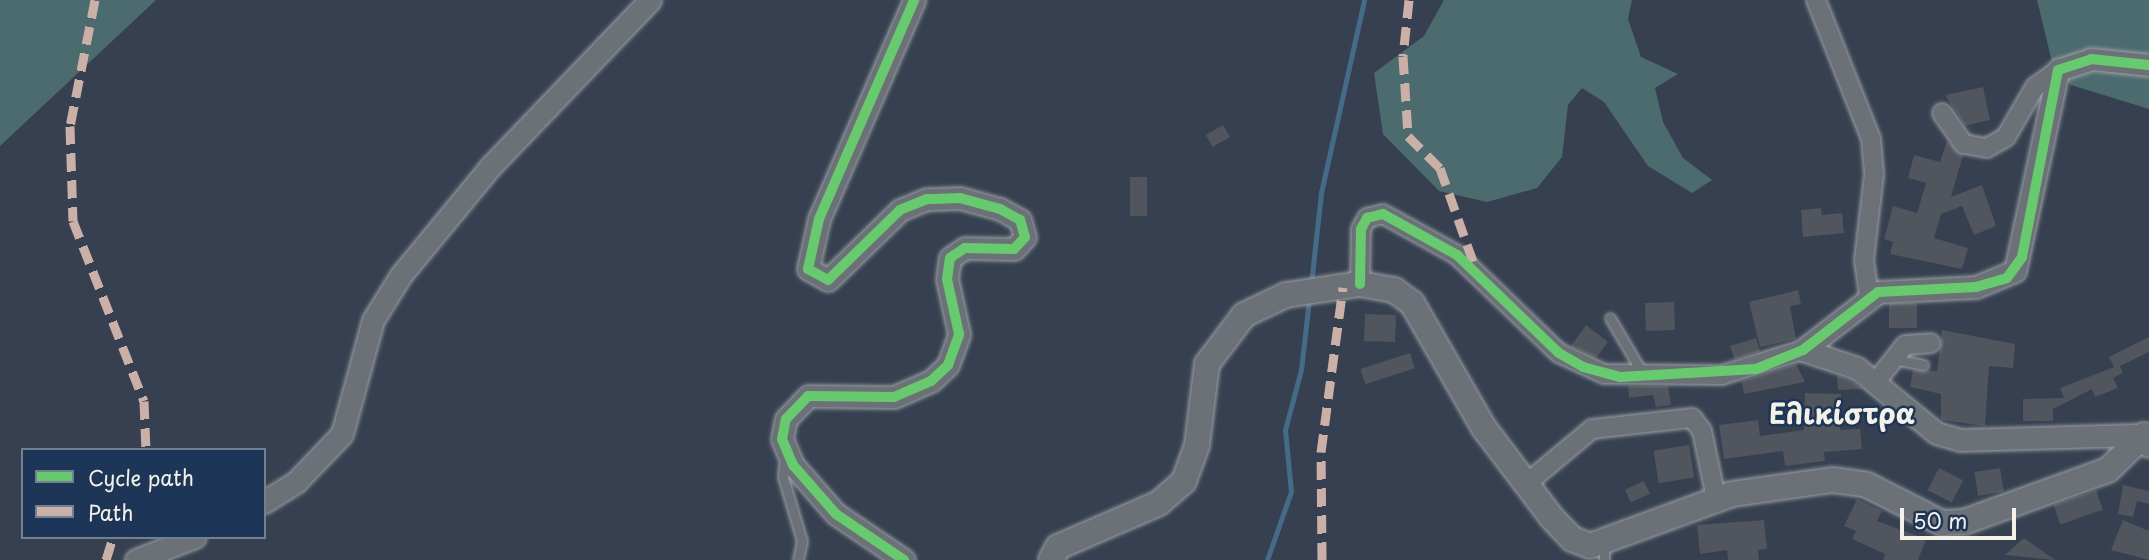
<!DOCTYPE html>
<meta charset="utf-8">
<style>
body{margin:0}
#map{position:relative;width:2149px;height:560px;overflow:hidden;background:#364050;font-family:"Playpen Sans",sans-serif}
div>[style]{position:absolute}
.green>*{inset:0;background:#4b6b6e}
.stream>*{height:4.5px;margin:-2.25px;padding:0 2.25px;transform-origin:2.25px;border-radius:2.25px;background:#456b88}
.building>*{inset:0;background:#50555e;transform-origin:0 0}
.roads{filter:drop-shadow(0 0 2px #9ca0a6) drop-shadow(0 0 2px #9ca0a6)}
.service>*{height:9px;margin:-4.5px;padding:0 4.5px;transform-origin:4.5px;border-radius:4.5px;background:#6c7077}
.minor>*{height:18px;margin:-9px;padding:0 9px;transform-origin:9px;border-radius:9px;background:#6c7077}
.tertiary>*{height:21px;margin:-10.5px;padding:0 10.5px;transform-origin:10.5px;border-radius:10.5px;background:#6c7077}
.secondary>*{height:24px;margin:-12px;padding:0 12px;transform-origin:12px;border-radius:12px;background:#6c7077}
.quiet>*{height:9px;margin-top:-4.5px;transform-origin:0;background:repeating-linear-gradient(90deg,#cab0a6 0 18px,transparent 0 27px)}
.cycleway>*{height:10px;margin:-5px;padding:0 5px;transform-origin:5px;border-radius:5px;background:#67ca6e}
span{translate:-50% -50%;white-space:nowrap;text-align:center;line-height:1.15;-webkit-text-stroke:5px #1d3557;paint-order:stroke}
.quarter-label{font-size:28px;color:#f4f1e8;font-weight:700}
.legend{position:absolute;left:21px;top:448px;width:245px;height:91px;box-sizing:border-box;background:#1d3557;border:2px solid #738091;margin:0;padding:9px 12px;list-style:none;font-size:21px;color:#f4f1e8}
.legend li{display:flex;align-items:center;gap:14px;height:35px}
.legend b{width:35px;border:2px solid #738091}
.scale{position:absolute;left:1900px;top:508px;width:116px;height:32px;box-sizing:border-box;border:4px solid #f4f1e8;border-top:0;padding-left:9px;font-size:21px;line-height:24px;white-space:nowrap;color:#f4f1e8;-webkit-text-stroke:5px #1d3557;paint-order:stroke}
</style>
<div id="map">
<div class="green">
<i style="clip-path:polygon(0 0,156px 0,0 146px)"></i>
<i style="clip-path:polygon(1444px 0,1632px 0,1628px 19px,1641px 57px,1678px 74px,1655px 88px,1663px 122px,1683px 158px,1712px 180px,1692px 193px,1648px 166px,1604px 102px,1582px 88px,1568px 105px,1562px 157px,1537px 188px,1487px 202px,1439px 191px,1383px 134px,1374px 73px,1424px 36px)"></i>
<i style="clip-path:polygon(2037px 0,2149px 0,2149px 109px,2071px 85px,2052px 62px)"></i>
</div>
<div class="stream">
<i style="left:1311px;top:284px;width:92px;rotate:-83.7deg"></i>
<i style="left:1321px;top:193px;width:198px;rotate:-77.4deg"></i>
<i style="left:1267px;top:560px;width:72px;rotate:-70.6deg"></i>
<i style="left:1291px;top:492px;width:62px;rotate:-95.5deg"></i>
<i style="left:1285px;top:430px;width:62px;rotate:-75.1deg"></i>
<i style="left:1301px;top:370px;width:70px;rotate:-83.5deg"></i>
</div>
<div class="building">
<i style="clip-path:polygon(1983px 87px,1990px 120px,1965px 126px,1945px 95px)"></i>
<i style="left:1223px;top:125px;width:14px;height:20px;rotate:60deg"></i>
<i style="clip-path:polygon(1947px 141px,1963px 155px,1951px 197px,1982px 185px,1996px 226px,1974px 235px,1962px 206px,1941px 214px,1934px 238px,1968px 248px,1962px 269px,1890px 254px,1893px 242px,1884px 239px,1893px 206px,1917px 213px,1926px 183px,1908px 178px,1914px 155px,1940px 162px)"></i>
<i style="left:1130px;top:177px;width:17px;height:39px"></i>
<i style="clip-path:polygon(1821px 208px,1822px 215px,1842px 213px,1844px 233px,1803px 237px,1801px 210px)"></i>
<i style="clip-path:polygon(1798px 290px,1801px 304px,1790px 306px,1796px 339px,1760px 347px,1749px 302px)"></i>
<i style="left:1674px;top:302px;width:28px;height:29px;rotate:88deg"></i>
<i style="left:1917px;top:303px;width:25px;height:28px;rotate:90deg"></i>
<i style="left:1365px;top:314px;width:31px;height:27px;rotate:2deg"></i>
<i style="clip-path:polygon(1586px 325px,1608px 342px,1596px 358px,1571px 346px)"></i>
<i style="clip-path:polygon(1942px 330px,2015px 344px,2013px 368px,1989px 366px,1985px 426px,1941px 420px,1941px 394px,1910px 387px,1913px 370px,1937px 371px)"></i>
<i style="clip-path:polygon(2149px 337px,2149px 352px,2120px 366px,2123px 373px,2113px 378px,2118px 388px,2095px 397px,2092px 389px,2053px 409px,2053px 421px,2023px 421px,2023px 399px,2064px 398px,2060px 388px,2114px 367px,2109px 357px)"></i>
<i style="left:1756px;top:338px;width:14px;height:27px;rotate:73deg"></i>
<i style="left:1410px;top:353px;width:16px;height:52px;rotate:72deg"></i>
<i style="clip-path:polygon(1796px 364px,1805px 382px,1744px 394px,1742px 381px)"></i>
<i style="clip-path:polygon(1837px 375px,1851px 380px,1862px 389px,1838px 390px)"></i>
<i style="clip-path:polygon(1628px 386px,1668px 386px,1671px 405px,1656px 407px,1653px 395px,1629px 398px)"></i>
<i style="clip-path:polygon(1805px 393px,1841px 394px,1840px 430px,1860px 429px,1862px 449px,1824px 452px,1825px 461px,1785px 466px,1783px 451px,1724px 459px,1719px 425px,1758px 420px,1760px 436px,1804px 430px)"></i>
<i style="left:1689px;top:445px;width:33px;height:36px;rotate:81deg"></i>
<i style="left:1939px;top:468px;width:27px;height:25px;rotate:27deg"></i>
<i style="left:2000px;top:468px;width:24px;height:26px;rotate:81deg"></i>
<i style="left:1644px;top:481px;width:14px;height:21px;rotate:65deg"></i>
<i style="clip-path:polygon(2123px 485px,2149px 491px,2149px 504px,2137px 501px,2133px 517px,2118px 514px)"></i>
<i style="left:2096px;top:490px;width:21px;height:45px;rotate:71deg"></i>
<i style="clip-path:polygon(1857px 499px,1882px 511px,1877px 521px,1926px 539px,1918px 560px,1883px 560px,1885px 554px,1852px 539px,1856px 531px,1844px 526px)"></i>
<i style="clip-path:polygon(1764px 520px,1767px 549px,1758px 550px,1759px 560px,1728px 560px,1727px 550px,1700px 554px,1697px 525px)"></i>
<i style="clip-path:polygon(2123px 520px,2149px 531px,2149px 560px,2111px 550px)"></i>
<i style="clip-path:polygon(2024px 538px,2055px 560px,2005px 555px)"></i>
</div>
<div class="roads">
<div class="service">
<i style="left:1610px;top:318px;width:65px;rotate:59.5deg"></i>
<i style="left:1893px;top:359px;width:31px;rotate:11deg"></i>
<i style="left:785px;top:457px;width:20px;rotate:96deg"></i>
<i style="left:783px;top:477px;width:67px;rotate:73.5deg"></i>
<i style="left:802px;top:541px;width:19px;rotate:102deg"></i>
<i style="left:1604px;top:560px;width:16px;rotate:-90deg"></i>
</div>
<div class="minor">
<i style="left:1816px;top:0;width:149px;rotate:68.4deg"></i>
<i style="left:1871px;top:139px;width:36px;rotate:85deg"></i>
<i style="left:1874px;top:175px;width:86px;rotate:96.7deg"></i>
<i style="left:1864px;top:260px;width:36px;rotate:82deg"></i>
<i style="left:1942px;top:113px;width:38px;rotate:55deg"></i>
<i style="left:1964px;top:144px;width:23px;rotate:10deg"></i>
<i style="left:1987px;top:148px;width:22px;rotate:-30deg"></i>
<i style="left:2006px;top:137px;width:58px;rotate:-59.9deg"></i>
<i style="left:2035px;top:87px;width:29px;rotate:-36deg"></i>
<i style="left:1360px;top:284px;width:55px;rotate:-89deg"></i>
<i style="left:1361px;top:229px;width:13px;rotate:-61deg"></i>
<i style="left:1367px;top:218px;width:16px;rotate:-14deg"></i>
<i style="left:1383px;top:214px;width:85px;rotate:29deg"></i>
<i style="left:1457px;top:255px;width:141px;rotate:43.9deg"></i>
<i style="left:1559px;top:353px;width:50px;rotate:25deg"></i>
<i style="left:1604px;top:374px;width:118px;rotate:0.5deg"></i>
<i style="left:1722px;top:375px;width:85px;rotate:-17.2deg"></i>
<i style="left:1878px;top:379px;width:43px;rotate:-51.5deg"></i>
<i style="left:1905px;top:345px;width:26px;rotate:-4deg"></i>
<i style="left:1526px;top:484px;width:86px;rotate:-39.8deg"></i>
<i style="left:1592px;top:429px;width:101px;rotate:-6.3deg"></i>
<i style="left:1692px;top:418px;width:16px;rotate:52deg"></i>
<i style="left:1702px;top:431px;width:68px;rotate:78.2deg"></i>
</div>
<div class="tertiary">
<i style="left:1803px;top:350px;width:95px;rotate:-37.7deg"></i>
<i style="left:1878px;top:292px;width:98px;rotate:-2.9deg"></i>
<i style="left:1976px;top:287px;width:42px;rotate:-22.3deg"></i>
<i style="left:2015px;top:271px;width:206px;rotate:-77.9deg"></i>
<i style="left:2058px;top:70px;width:35px;rotate:-18deg"></i>
<i style="left:2091px;top:59px;width:58px;rotate:5.9deg"></i>
<i style="left:1803px;top:350px;width:57px;rotate:18.4deg"></i>
<i style="left:1857px;top:368px;width:102px;rotate:39.4deg"></i>
<i style="left:1936px;top:433px;width:26px;rotate:16deg"></i>
<i style="left:1961px;top:440px;width:183px;rotate:-1.6deg"></i>
<i style="left:264px;top:502px;width:38px;rotate:-32deg"></i>
<i style="left:296px;top:482px;width:66px;rotate:-46.2deg"></i>
<i style="left:342px;top:434px;width:118px;rotate:-74.8deg"></i>
<i style="left:373px;top:320px;width:53px;rotate:-58.1deg"></i>
<i style="left:401px;top:275px;width:140px;rotate:-50.5deg"></i>
<i style="left:490px;top:167px;width:231px;rotate:-46.2deg"></i>
<i style="left:136px;top:560px;width:63px;rotate:-21.3deg"></i>
<i style="left:904px;top:560px;width:82px;rotate:-145.9deg"></i>
<i style="left:836px;top:514px;width:65px;rotate:-131.3deg"></i>
<i style="left:793px;top:465px;width:28px;rotate:-113deg"></i>
<i style="left:782px;top:439px;width:20px;rotate:-79deg"></i>
<i style="left:786px;top:419px;width:32px;rotate:-46deg"></i>
<i style="left:808px;top:396px;width:86px;rotate:0.7deg"></i>
<i style="left:894px;top:397px;width:40px;rotate:-23.4deg"></i>
<i style="left:931px;top:381px;width:23px;rotate:-43deg"></i>
<i style="left:948px;top:365px;width:33px;rotate:-70deg"></i>
<i style="left:959px;top:334px;width:56px;rotate:-102.3deg"></i>
<i style="left:947px;top:279px;width:21px;rotate:-82deg"></i>
<i style="left:950px;top:258px;width:18px;rotate:-34deg"></i>
<i style="left:965px;top:248px;width:49px;rotate:1.2deg"></i>
<i style="left:1014px;top:249px;width:16px;rotate:-47deg"></i>
<i style="left:1025px;top:237px;width:18px;rotate:-106deg"></i>
<i style="left:1020px;top:220px;width:23px;rotate:-151deg"></i>
<i style="left:1000px;top:209px;width:41px;rotate:-164.6deg"></i>
<i style="left:960px;top:198px;width:33px;rotate:178deg"></i>
<i style="left:927px;top:199px;width:29px;rotate:158deg"></i>
<i style="left:900px;top:210px;width:100px;rotate:135.8deg"></i>
<i style="left:828px;top:280px;width:23px;rotate:-151deg"></i>
<i style="left:808px;top:269px;width:51px;rotate:-77.6deg"></i>
<i style="left:819px;top:219px;width:239px;rotate:-66.5deg"></i>
</div>
<div class="secondary">
<i style="left:1051px;top:560px;width:15px;rotate:-62deg"></i>
<i style="left:1058px;top:547px;width:110px;rotate:-23.5deg"></i>
<i style="left:1159px;top:503px;width:33px;rotate:-41deg"></i>
<i style="left:1184px;top:481px;width:38px;rotate:-70deg"></i>
<i style="left:1197px;top:445px;width:82px;rotate:-83deg"></i>
<i style="left:1207px;top:364px;width:61px;rotate:-52.9deg"></i>
<i style="left:1244px;top:315px;width:47px;rotate:-25.5deg"></i>
<i style="left:1286px;top:295px;width:75px;rotate:-8.5deg"></i>
<i style="left:1360px;top:284px;width:35px;rotate:10deg"></i>
<i style="left:1394px;top:290px;width:22px;rotate:36deg"></i>
<i style="left:1412px;top:303px;width:144px;rotate:60.1deg"></i>
<i style="left:1484px;top:428px;width:113px;rotate:52.9deg"></i>
<i style="left:1552px;top:518px;width:29px;rotate:46deg"></i>
<i style="left:1572px;top:539px;width:19px;rotate:21deg"></i>
<i style="left:1590px;top:546px;width:151px;rotate:-20.1deg"></i>
<i style="left:1732px;top:494px;width:102px;rotate:-7.9deg"></i>
<i style="left:1833px;top:480px;width:34px;rotate:8deg"></i>
<i style="left:1867px;top:485px;width:84px;rotate:26.9deg"></i>
<i style="left:1942px;top:523px;width:22px;rotate:-3deg"></i>
<i style="left:1964px;top:522px;width:153px;rotate:-19.9deg"></i>
<i style="left:2108px;top:470px;width:50px;rotate:-44.2deg"></i>
<i style="left:2144px;top:435px;width:11px;rotate:63deg"></i>
</div>
</div>
<div class="quiet">
<i style="left:95px;top:0;width:128px;rotate:101.2deg"></i>
<i style="left:70px;top:126px;width:95px;rotate:88.2deg"></i>
<i style="left:73px;top:221px;width:193px;rotate:68.5deg"></i>
<i style="left:144px;top:401px;width:49px;rotate:87.7deg"></i>
<i style="left:1409px;top:0;width:56px;rotate:96.1deg"></i>
<i style="left:1403px;top:56px;width:80px;rotate:86.4deg"></i>
<i style="left:1408px;top:136px;width:45px;rotate:45deg"></i>
<i style="left:1440px;top:168px;width:105px;rotate:70.5deg"></i>
<i style="left:106px;top:560px;width:24px;rotate:-73deg"></i>
<i style="left:1322px;top:560px;width:108px;rotate:-90.5deg"></i>
<i style="left:1321px;top:452px;width:166px;rotate:-82.4deg"></i>
</div>
<div class="cycleway">
<i style="left:1360px;top:284px;width:55px;rotate:-89deg"></i>
<i style="left:1361px;top:229px;width:13px;rotate:-61deg"></i>
<i style="left:1367px;top:218px;width:16px;rotate:-14deg"></i>
<i style="left:1383px;top:214px;width:85px;rotate:29deg"></i>
<i style="left:1457px;top:255px;width:141px;rotate:43.9deg"></i>
<i style="left:1559px;top:353px;width:28px;rotate:30deg"></i>
<i style="left:1583px;top:367px;width:38px;rotate:15deg"></i>
<i style="left:1620px;top:377px;width:136px;rotate:-3.4deg"></i>
<i style="left:1756px;top:369px;width:51px;rotate:-22deg"></i>
<i style="left:1803px;top:350px;width:95px;rotate:-37.7deg"></i>
<i style="left:1878px;top:292px;width:98px;rotate:-2.9deg"></i>
<i style="left:1976px;top:287px;width:32px;rotate:-16deg"></i>
<i style="left:2007px;top:278px;width:26px;rotate:-54deg"></i>
<i style="left:2022px;top:257px;width:190px;rotate:-79.1deg"></i>
<i style="left:2058px;top:70px;width:35px;rotate:-18deg"></i>
<i style="left:2091px;top:59px;width:58px;rotate:5.9deg"></i>
<i style="left:904px;top:560px;width:82px;rotate:-145.9deg"></i>
<i style="left:836px;top:514px;width:65px;rotate:-131.3deg"></i>
<i style="left:793px;top:465px;width:28px;rotate:-113deg"></i>
<i style="left:782px;top:439px;width:20px;rotate:-79deg"></i>
<i style="left:786px;top:419px;width:32px;rotate:-46deg"></i>
<i style="left:808px;top:396px;width:86px;rotate:0.7deg"></i>
<i style="left:894px;top:397px;width:40px;rotate:-23.4deg"></i>
<i style="left:931px;top:381px;width:23px;rotate:-43deg"></i>
<i style="left:948px;top:365px;width:33px;rotate:-70deg"></i>
<i style="left:959px;top:334px;width:56px;rotate:-102.3deg"></i>
<i style="left:947px;top:279px;width:21px;rotate:-82deg"></i>
<i style="left:950px;top:258px;width:18px;rotate:-34deg"></i>
<i style="left:965px;top:248px;width:49px;rotate:1.2deg"></i>
<i style="left:1014px;top:249px;width:16px;rotate:-47deg"></i>
<i style="left:1025px;top:237px;width:18px;rotate:-106deg"></i>
<i style="left:1020px;top:220px;width:23px;rotate:-151deg"></i>
<i style="left:1000px;top:209px;width:41px;rotate:-164.6deg"></i>
<i style="left:960px;top:198px;width:33px;rotate:178deg"></i>
<i style="left:927px;top:199px;width:29px;rotate:158deg"></i>
<i style="left:900px;top:210px;width:100px;rotate:135.8deg"></i>
<i style="left:828px;top:280px;width:23px;rotate:-151deg"></i>
<i style="left:808px;top:269px;width:51px;rotate:-77.6deg"></i>
<i style="left:819px;top:219px;width:239px;rotate:-66.5deg"></i>
</div>
<div class="quarter-label">
<span style="left:1842px;top:413px">Ελικίστρα</span>
</div>
<ul class="legend">
<li><b style="height:9px;background:#67ca6e"></b>Cycle path</li>
<li><b style="height:9px;background:#cab0a6"></b>Path</li>
</ul>
<div class="scale">50 m</div>
</div>
